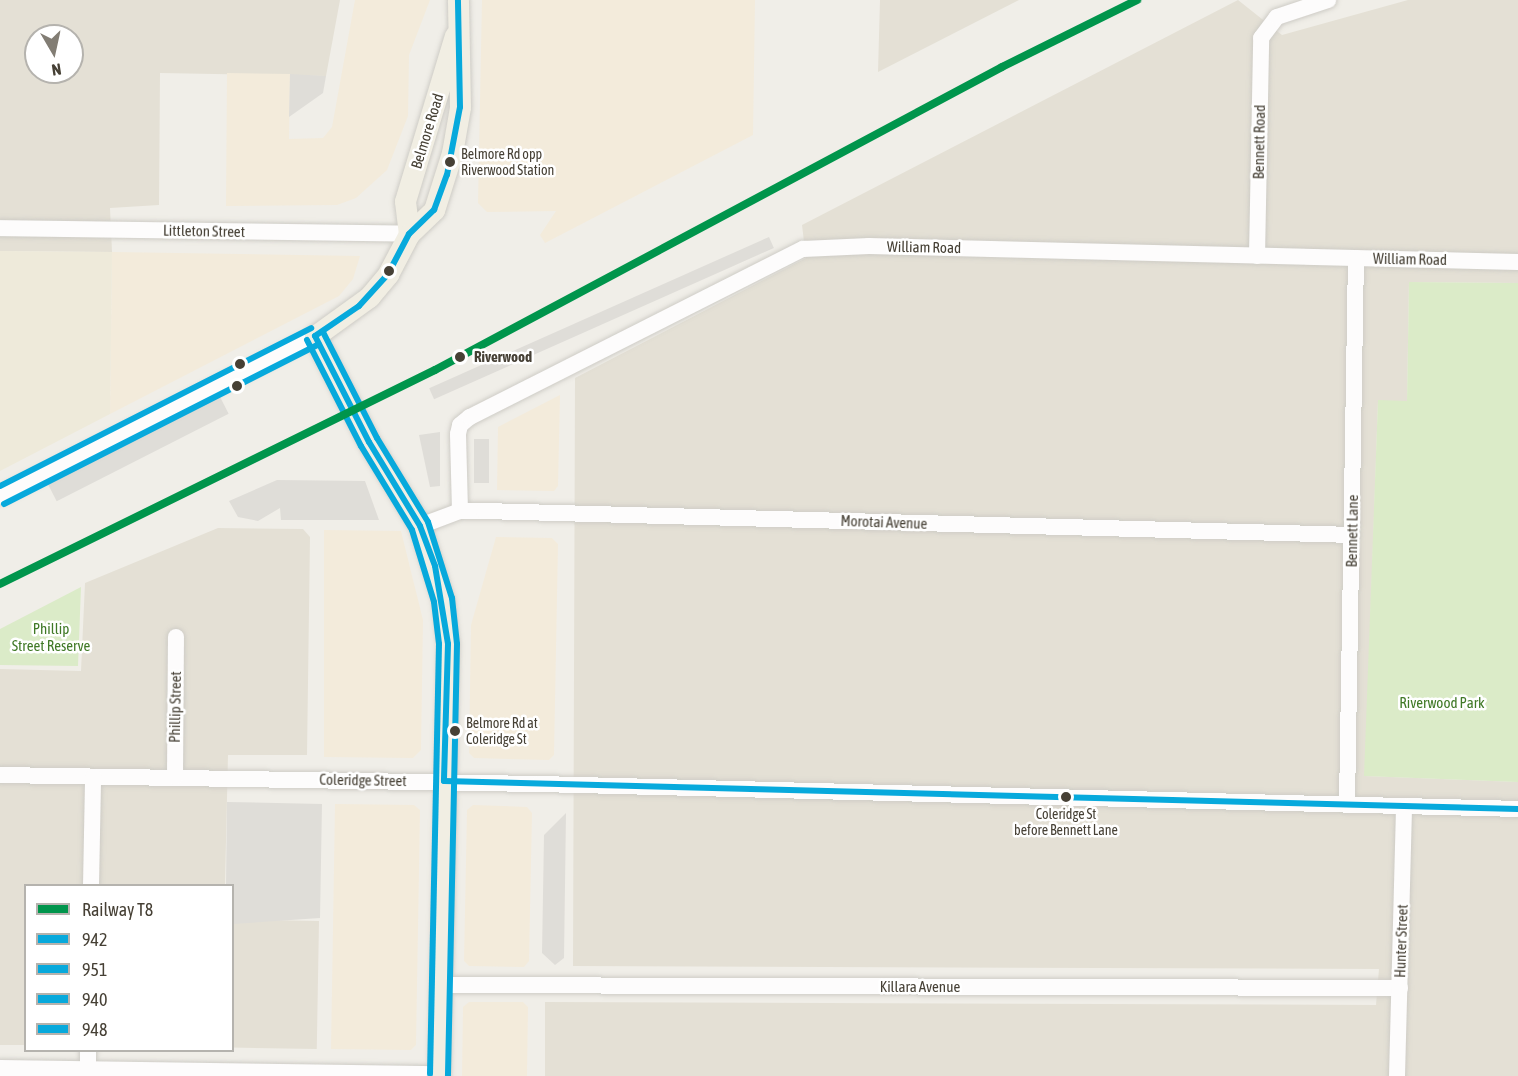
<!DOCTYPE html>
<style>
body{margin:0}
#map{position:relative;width:1518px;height:1076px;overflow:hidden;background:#f0eee8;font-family:"Asap Condensed",sans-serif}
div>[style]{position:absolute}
.residential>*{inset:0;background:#e4e0d5;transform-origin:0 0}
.commercial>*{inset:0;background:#f3ebdb}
.education>*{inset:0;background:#eeeada}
.green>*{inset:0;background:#dbebc8}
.parking>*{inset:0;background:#dfddd8;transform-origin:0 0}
.roads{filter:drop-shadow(0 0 2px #ceccc6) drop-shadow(0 0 2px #ceccc6)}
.minor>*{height:16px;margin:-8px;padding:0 8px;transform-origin:8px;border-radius:8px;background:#fdfcfc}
.major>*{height:21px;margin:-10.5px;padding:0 10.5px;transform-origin:10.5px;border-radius:10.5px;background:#f1eee3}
.bus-1>*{height:6px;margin:-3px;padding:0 3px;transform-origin:3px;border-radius:3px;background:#07a9dc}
.bus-2>*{height:6px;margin:-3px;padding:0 3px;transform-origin:3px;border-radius:3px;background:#07a9dc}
.bus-3>*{height:6px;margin:-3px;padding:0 3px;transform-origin:3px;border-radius:3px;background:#07a9dc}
.bus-4>*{height:6px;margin:-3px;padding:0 3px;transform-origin:3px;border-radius:3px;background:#07a9dc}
.rail-1>*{height:8px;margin:-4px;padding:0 4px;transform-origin:4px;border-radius:4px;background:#00954c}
.dots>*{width:16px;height:16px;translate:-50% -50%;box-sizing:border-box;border:3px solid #fff;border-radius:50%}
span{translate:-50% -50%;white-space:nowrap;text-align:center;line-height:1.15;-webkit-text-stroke:5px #fff;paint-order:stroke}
.bus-label{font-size:14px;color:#464035}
.left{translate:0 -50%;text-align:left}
.street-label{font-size:15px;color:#464035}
.stop-label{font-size:15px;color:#464035;font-weight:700}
.park-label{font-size:15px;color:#407927}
.legend{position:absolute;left:24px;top:884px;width:210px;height:168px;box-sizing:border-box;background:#fff;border:2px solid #b5b3ae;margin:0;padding:8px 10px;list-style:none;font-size:18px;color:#464035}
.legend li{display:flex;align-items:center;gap:12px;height:30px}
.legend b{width:30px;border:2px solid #b5b3ae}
.north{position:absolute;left:24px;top:24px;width:60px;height:60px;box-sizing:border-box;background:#fff;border:2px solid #b5b3ae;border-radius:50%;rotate:171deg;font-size:16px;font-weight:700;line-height:24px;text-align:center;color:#464035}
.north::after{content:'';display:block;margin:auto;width:21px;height:27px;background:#827d74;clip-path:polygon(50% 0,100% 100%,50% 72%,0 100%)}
</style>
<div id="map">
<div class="residential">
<i style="clip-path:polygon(evenodd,0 0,340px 0,326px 76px,160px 73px,159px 205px,110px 208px,112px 252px,0 251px,0 0,36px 36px,72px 36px,72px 72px,36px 72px,36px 36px)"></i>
<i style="clip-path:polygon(880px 0,1019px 0,878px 72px)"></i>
<i style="clip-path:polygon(1238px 0,1282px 35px,1408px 0,1518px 0,1518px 283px,1409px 282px,1407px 401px,1378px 401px,1365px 776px,1518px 782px,1518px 1076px,545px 1076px,545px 1002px,1376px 1005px,1379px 969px,573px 966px,575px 378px,806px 258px,802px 225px)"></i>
<i style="clip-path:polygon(218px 528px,303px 529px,310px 537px,307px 755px,228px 755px,225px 885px,26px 886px,25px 1045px,0 1045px,0 669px,81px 671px,85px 583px)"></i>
<i style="left:319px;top:921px;width:128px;height:86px;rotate:91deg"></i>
</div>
<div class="commercial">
<i style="clip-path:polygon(355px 0,430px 0,409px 55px,408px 116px,387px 170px,356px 198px,337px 205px,226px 206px,227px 73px,290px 74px,289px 139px,323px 138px,332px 127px)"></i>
<i style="clip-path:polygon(482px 0,755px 0,753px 135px,545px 243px,540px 235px,556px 211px,487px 212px,478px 203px)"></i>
<i style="clip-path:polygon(112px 252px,360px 256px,353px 279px,339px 296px,110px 414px)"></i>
<i style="clip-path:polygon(560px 395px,558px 486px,554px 491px,497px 490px,498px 427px)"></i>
<i style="clip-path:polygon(324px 530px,401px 531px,423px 620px,421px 750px,413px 758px,324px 757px)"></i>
<i style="clip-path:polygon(496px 537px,552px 538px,558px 544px,554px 755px,549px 760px,474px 758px,469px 753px,471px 625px)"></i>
<i style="clip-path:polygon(335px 804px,414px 805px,420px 810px,416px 1045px,411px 1050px,331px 1049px)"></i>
<i style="clip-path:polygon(473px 805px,527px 807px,532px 813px,529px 961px,524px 967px,469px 966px,464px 961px,467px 810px)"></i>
<i style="clip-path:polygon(469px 1002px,523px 1002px,528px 1007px,527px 1076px,462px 1076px,463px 1007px)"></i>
</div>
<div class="education">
<i style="clip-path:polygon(0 251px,112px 252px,110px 414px,0 471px)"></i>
</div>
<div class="green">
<i style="clip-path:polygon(1409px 282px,1518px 283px,1518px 782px,1364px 776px,1378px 400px,1407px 401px)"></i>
<i style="clip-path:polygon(81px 587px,78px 666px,0 665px,0 629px)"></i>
</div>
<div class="parking">
<i style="clip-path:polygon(290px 74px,326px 76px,323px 93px,289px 117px)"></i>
<i style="left:769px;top:237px;width:12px;height:372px;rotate:66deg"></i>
<i style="left:215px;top:387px;width:30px;height:193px;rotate:63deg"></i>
<i style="clip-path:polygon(440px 432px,440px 486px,430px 487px,419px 435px)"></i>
<i style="left:474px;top:439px;width:15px;height:44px"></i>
<i style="clip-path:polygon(277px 480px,365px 481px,379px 520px,281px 520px,280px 508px,258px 521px,238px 517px,229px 501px)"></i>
<i style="clip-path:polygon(227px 802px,322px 804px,320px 918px,233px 924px,232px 886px,226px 885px)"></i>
<i style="clip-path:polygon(566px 813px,564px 958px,555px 965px,542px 953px,544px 835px)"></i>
</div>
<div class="roads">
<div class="minor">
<i style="left:0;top:228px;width:409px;rotate:0.8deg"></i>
<i style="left:1257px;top:256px;width:218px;rotate:-88.9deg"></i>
<i style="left:1261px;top:38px;width:26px;rotate:-53deg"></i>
<i style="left:1277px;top:17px;width:54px;rotate:-18.4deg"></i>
<i style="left:0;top:496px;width:353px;rotate:-26.9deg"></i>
<i style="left:460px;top:511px;width:77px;rotate:-91.5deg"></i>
<i style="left:458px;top:434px;width:9px;rotate:-77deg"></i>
<i style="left:460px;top:425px;width:13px;rotate:-39deg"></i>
<i style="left:470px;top:417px;width:373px;rotate:-26.8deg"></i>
<i style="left:803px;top:249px;width:66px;rotate:-2.6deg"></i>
<i style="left:869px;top:246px;width:649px;rotate:1.41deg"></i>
<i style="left:420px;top:526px;width:43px;rotate:-20.6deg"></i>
<i style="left:460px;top:511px;width:24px"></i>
<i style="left:484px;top:511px;width:868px;rotate:1.58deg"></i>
<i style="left:0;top:775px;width:539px;rotate:0.96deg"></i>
<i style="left:539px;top:784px;width:979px;rotate:1.46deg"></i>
<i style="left:175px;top:777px;width:140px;rotate:-89.6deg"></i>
<i style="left:1347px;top:804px;width:546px;rotate:-89.06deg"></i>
<i style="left:91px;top:886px;width:109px;rotate:-88.9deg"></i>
<i style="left:440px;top:985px;width:960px;rotate:0.18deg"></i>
<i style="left:0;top:1068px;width:439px;rotate:0.8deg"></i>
<i style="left:88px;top:1069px;width:19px;rotate:-90deg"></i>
<i style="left:1397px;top:1076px;width:270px;rotate:-88.5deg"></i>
</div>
<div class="major">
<i style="left:409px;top:234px;width:33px;rotate:-97deg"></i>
<i style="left:405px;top:201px;width:173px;rotate:-73.2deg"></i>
<i style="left:439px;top:1076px;width:432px;rotate:-88.8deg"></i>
<i style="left:448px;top:644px;width:44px;rotate:-96.5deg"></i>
<i style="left:443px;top:600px;width:77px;rotate:-107.3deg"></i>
<i style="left:420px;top:526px;width:98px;rotate:-121.3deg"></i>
<i style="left:369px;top:442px;width:119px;rotate:-117deg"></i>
<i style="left:315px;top:336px;width:67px;rotate:-35.8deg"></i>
<i style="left:369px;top:297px;width:30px;rotate:-50deg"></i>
<i style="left:388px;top:274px;width:45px;rotate:-62.3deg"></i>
<i style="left:409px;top:234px;width:35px;rotate:-44deg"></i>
<i style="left:434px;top:210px;width:60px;rotate:-72.5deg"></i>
<i style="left:452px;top:153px;width:47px;rotate:-80.1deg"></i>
<i style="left:460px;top:107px;width:107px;rotate:-91.1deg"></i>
</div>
</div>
<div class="bus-1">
<i style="left:315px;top:336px;width:119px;rotate:63deg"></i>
<i style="left:369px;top:442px;width:98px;rotate:58.7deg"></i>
<i style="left:420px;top:526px;width:43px;rotate:69.4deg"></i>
<i style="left:435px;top:566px;width:79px;rotate:80.5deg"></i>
<i style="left:448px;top:644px;width:137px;rotate:91.7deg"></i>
<i style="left:315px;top:336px;width:53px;rotate:-34.3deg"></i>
<i style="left:359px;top:306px;width:43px;rotate:-47.8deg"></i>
<i style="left:444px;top:781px;width:1074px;rotate:1.49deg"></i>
</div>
<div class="bus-2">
<i style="left:307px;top:340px;width:119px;rotate:63deg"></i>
<i style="left:361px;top:446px;width:98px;rotate:58.7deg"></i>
<i style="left:412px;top:530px;width:75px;rotate:73deg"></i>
<i style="left:434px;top:602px;width:42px;rotate:83.2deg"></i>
<i style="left:439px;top:644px;width:430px;rotate:91.2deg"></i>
<i style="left:4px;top:504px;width:353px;rotate:-26.9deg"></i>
</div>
<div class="bus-3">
<i style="left:323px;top:332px;width:119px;rotate:63deg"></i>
<i style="left:377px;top:438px;width:98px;rotate:58.7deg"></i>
<i style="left:428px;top:522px;width:80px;rotate:72.5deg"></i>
<i style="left:452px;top:598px;width:46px;rotate:83.8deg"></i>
<i style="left:457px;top:644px;width:432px;rotate:91.2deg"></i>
<i style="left:0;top:486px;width:349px;rotate:-26.9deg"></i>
</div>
<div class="bus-4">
<i style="left:388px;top:274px;width:45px;rotate:-62.3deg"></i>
<i style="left:409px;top:234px;width:35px;rotate:-44deg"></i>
<i style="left:434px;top:210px;width:37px;rotate:-70deg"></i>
<i style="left:447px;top:175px;width:69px;rotate:-79.2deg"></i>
<i style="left:460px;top:107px;width:107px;rotate:-91.1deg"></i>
</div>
<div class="rail-1">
<i style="left:0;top:584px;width:485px;rotate:-26.2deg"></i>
<i style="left:435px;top:370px;width:643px;rotate:-28.12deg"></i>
<i style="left:1002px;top:67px;width:151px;rotate:-26.4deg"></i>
</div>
<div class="dots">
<i style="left:450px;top:162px;background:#464035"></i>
<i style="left:389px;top:271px;background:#464035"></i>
<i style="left:460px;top:357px;background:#464035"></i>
<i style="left:240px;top:364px;background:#464035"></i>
<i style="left:237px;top:386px;background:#464035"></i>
<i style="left:455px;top:731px;background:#464035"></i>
<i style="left:1066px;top:797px;background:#464035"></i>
</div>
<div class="bus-label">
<span class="left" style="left:461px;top:162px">Belmore Rd opp<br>Riverwood Station</span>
<span class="left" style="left:466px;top:731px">Belmore Rd at<br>Coleridge St</span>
<span style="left:1066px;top:822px">Coleridge St<br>before Bennett Lane</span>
</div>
<div class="street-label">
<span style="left:427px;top:131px;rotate:-73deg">Belmore Road</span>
<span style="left:1259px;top:142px;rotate:-89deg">Bennett Road</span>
<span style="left:204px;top:231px;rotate:1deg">Littleton Street</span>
<span style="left:924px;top:247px;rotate:1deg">William Road</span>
<span style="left:1410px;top:259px;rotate:1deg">William Road</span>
<span style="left:884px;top:522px;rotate:2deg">Morotai Avenue</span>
<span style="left:1352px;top:531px;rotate:-89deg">Bennett Lane</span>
<span style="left:175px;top:707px;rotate:-89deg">Phillip Street</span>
<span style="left:363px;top:780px;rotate:1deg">Coleridge Street</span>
<span style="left:1401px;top:941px;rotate:-88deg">Hunter Street</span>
<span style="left:920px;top:987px">Killara Avenue</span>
</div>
<div class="stop-label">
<span class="left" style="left:474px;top:357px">Riverwood</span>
</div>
<div class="park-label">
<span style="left:51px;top:637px">Phillip<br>Street Reserve</span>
<span style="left:1442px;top:703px">Riverwood Park</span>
</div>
<ul class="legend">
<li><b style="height:8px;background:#00954c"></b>Railway T8</li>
<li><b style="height:8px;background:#07a9dc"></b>942</li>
<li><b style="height:8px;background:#07a9dc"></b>951</li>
<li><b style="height:8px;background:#07a9dc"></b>940</li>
<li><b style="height:8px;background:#07a9dc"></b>948</li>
</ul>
<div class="north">N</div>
</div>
